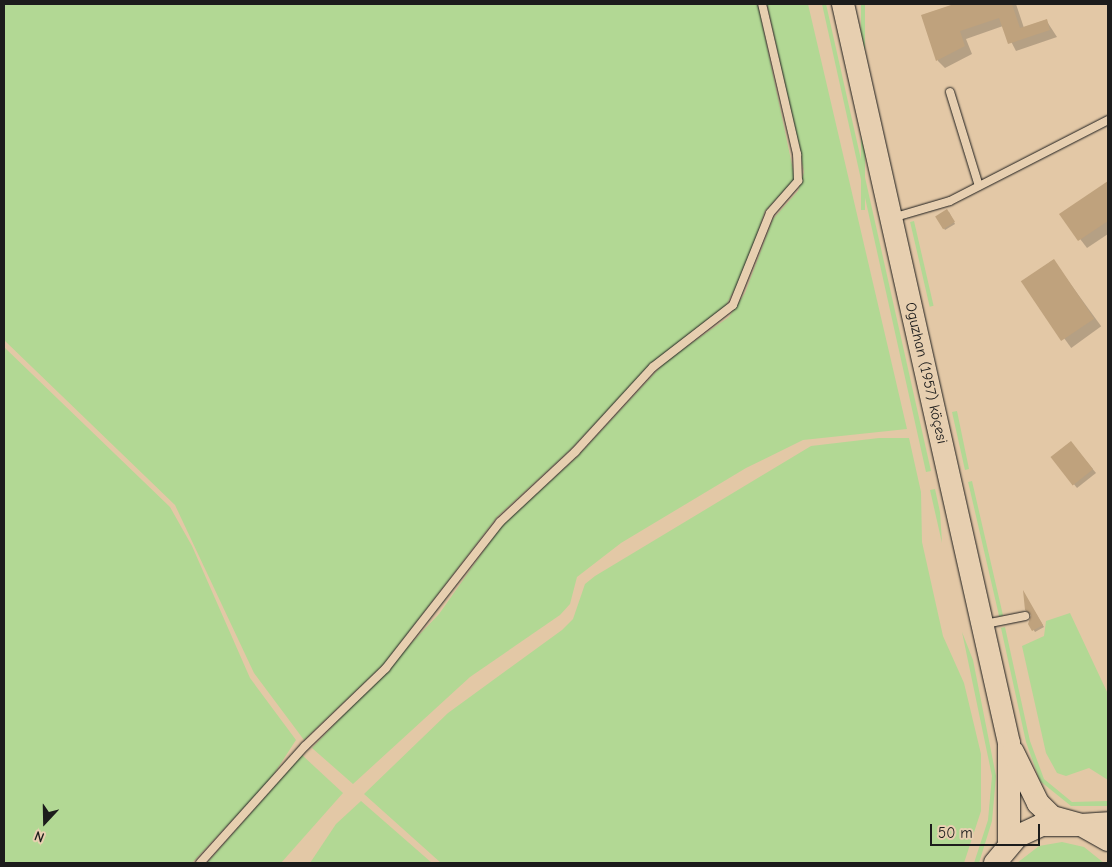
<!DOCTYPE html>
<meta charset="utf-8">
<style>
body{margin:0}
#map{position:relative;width:1112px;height:867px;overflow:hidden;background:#e3c8a6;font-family:"Comic Neue",sans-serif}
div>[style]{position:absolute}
.green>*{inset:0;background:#b2d894;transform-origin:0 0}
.shadow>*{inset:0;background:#0003;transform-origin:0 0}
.building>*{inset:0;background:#bfa27d;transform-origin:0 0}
.roads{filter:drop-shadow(0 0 1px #1c1c1c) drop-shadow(0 0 1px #1c1c1c)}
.lane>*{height:8px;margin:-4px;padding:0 4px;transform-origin:4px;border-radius:4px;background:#e7cfb0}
.secondary>*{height:22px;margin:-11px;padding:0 11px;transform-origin:11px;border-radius:11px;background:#e7cfb0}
span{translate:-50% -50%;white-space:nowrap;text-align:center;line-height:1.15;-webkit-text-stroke:4.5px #e7cfb0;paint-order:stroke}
.street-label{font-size:15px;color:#1c1c1c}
.frame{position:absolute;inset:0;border:5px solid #1c1c1c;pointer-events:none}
.north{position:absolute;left:20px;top:797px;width:50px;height:50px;-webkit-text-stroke:4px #e7cfb0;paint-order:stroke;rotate:201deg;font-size:14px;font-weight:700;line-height:20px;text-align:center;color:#1c1c1c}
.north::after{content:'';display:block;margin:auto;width:18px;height:22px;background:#1c1c1c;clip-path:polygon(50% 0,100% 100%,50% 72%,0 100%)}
.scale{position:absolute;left:930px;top:824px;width:110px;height:22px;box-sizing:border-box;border:2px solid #1c1c1c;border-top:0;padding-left:6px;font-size:15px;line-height:18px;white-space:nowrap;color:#1c1c1c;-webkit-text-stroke:4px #e7cfb0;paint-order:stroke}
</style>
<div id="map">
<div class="green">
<i style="clip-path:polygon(4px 4px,758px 4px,795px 179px,765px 211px,745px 270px,724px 309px,652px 363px,571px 449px,497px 517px,384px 664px,304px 740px,254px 673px,175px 505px,4px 340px)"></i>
<i style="clip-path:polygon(767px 4px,808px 4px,907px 429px,803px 440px,746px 468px,621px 543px,577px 577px,570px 604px,560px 615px,470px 677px,353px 784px,312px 748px,439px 614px,502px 525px,576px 458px,666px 361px,729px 317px,745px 293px,773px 219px,798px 191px,804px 172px)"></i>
<i style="clip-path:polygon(822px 4px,826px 4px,931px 471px,926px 472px)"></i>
<i style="left:861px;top:4px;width:4px;height:206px"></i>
<i style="left:914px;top:221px;width:87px;height:4px;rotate:77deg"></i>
<i style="clip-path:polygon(4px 347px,170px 507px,192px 546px,250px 678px,296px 740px,270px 780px,192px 863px,4px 863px)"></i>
<i style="clip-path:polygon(957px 411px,969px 469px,965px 470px,952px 412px)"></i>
<i style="clip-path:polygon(879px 438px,909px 438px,921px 492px,922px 542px,943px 636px,964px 683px,981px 754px,981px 811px,964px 863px,441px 863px,364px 794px,448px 713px,562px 630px,573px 619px,585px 584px,595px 576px,811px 446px)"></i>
<i style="left:972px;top:481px;width:138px;height:4px;rotate:77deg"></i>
<i style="clip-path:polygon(935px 489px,940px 512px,942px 543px,930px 490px)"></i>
<i style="clip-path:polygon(1070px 613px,1108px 694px,1108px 780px,1089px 768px,1066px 776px,1057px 773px,1046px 753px,1022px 646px,1044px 636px,1046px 621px)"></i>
<i style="clip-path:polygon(1005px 627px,1030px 741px,1044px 779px,1072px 802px,1108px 801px,1108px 806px,1071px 806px,1040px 781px,1026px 742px,1001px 628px)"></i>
<i style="clip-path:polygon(962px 632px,973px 660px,996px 776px,992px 821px,979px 863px,974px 863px,988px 820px,992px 776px)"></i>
<i style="clip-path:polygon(302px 755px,343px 793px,281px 863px,207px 863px)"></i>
<i style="clip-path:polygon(361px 801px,432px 863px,310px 863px,336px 824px)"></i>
<i style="clip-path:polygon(1062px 842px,1084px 847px,1104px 863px,1017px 863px,1039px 846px)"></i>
</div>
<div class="shadow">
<i style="clip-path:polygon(958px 4px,1016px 4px,1024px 28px,1046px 20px,1057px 37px,1016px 51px,1003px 26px,966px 39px,972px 54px,945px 68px,938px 61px,922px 16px)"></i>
<i style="clip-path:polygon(1108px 183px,1108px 234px,1087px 248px,1061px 214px)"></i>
<i style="clip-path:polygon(949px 212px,955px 224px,945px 230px,937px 217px)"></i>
<i style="left:1053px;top:260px;width:82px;height:37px;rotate:54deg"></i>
<i style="clip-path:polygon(1074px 446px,1096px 473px,1077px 488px,1052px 457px)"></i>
<i style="clip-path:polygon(1024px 594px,1044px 627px,1035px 632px,1029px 623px,1032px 615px)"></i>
</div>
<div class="building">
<i style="clip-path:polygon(954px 4px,1012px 4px,1020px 28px,1047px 19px,1050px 30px,1008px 44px,999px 18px,960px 31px,965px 46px,936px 61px,921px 15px)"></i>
<i style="clip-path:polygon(1108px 181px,1108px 221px,1078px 241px,1059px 214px)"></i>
<i style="left:947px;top:209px;width:15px;height:14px;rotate:58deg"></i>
<i style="left:1054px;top:259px;width:72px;height:40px;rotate:56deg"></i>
<i style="left:1071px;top:441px;width:36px;height:26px;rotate:52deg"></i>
<i style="clip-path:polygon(1023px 590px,1043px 625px,1032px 631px,1028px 624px,1031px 615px,1025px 610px)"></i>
</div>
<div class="roads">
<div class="lane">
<i style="left:950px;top:92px;width:98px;rotate:72.9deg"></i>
<i style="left:892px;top:218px;width:60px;rotate:-16.3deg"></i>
<i style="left:950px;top:201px;width:178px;rotate:-27.1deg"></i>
<i style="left:985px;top:624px;width:41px;rotate:-11.3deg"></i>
<i style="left:200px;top:863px;width:157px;rotate:-48.1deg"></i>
<i style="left:305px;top:746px;width:112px;rotate:-43.9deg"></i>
<i style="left:386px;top:668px;width:185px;rotate:-52deg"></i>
<i style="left:500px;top:522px;width:103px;rotate:-43deg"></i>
<i style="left:575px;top:452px;width:115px;rotate:-47.5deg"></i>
<i style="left:653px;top:367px;width:101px;rotate:-37.8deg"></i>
<i style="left:733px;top:305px;width:99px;rotate:-68.1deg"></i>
<i style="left:770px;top:213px;width:43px;rotate:-48.8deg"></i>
<i style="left:798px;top:181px;width:27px;rotate:-92deg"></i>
<i style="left:797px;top:154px;width:154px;rotate:-103.1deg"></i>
</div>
<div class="secondary">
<i style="left:843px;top:4px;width:757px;rotate:77.34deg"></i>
<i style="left:1009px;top:743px;width:101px;rotate:90deg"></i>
<i style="left:1013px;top:752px;width:57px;rotate:63.9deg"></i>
<i style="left:1038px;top:803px;width:20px;rotate:45deg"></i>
<i style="left:1052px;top:817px;width:30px;rotate:15deg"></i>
<i style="left:1081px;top:825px;width:27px;rotate:-4deg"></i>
<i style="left:995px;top:863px;width:35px;rotate:-50deg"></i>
<i style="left:1018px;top:836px;width:26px;rotate:-25deg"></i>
<i style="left:1042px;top:825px;width:39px"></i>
<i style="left:1081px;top:825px;width:31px;rotate:29deg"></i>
</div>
</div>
<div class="street-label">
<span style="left:926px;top:373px;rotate:77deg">Oguzhan (1957) köçesi</span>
</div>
<div class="frame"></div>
<div class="north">N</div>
<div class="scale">50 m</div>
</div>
